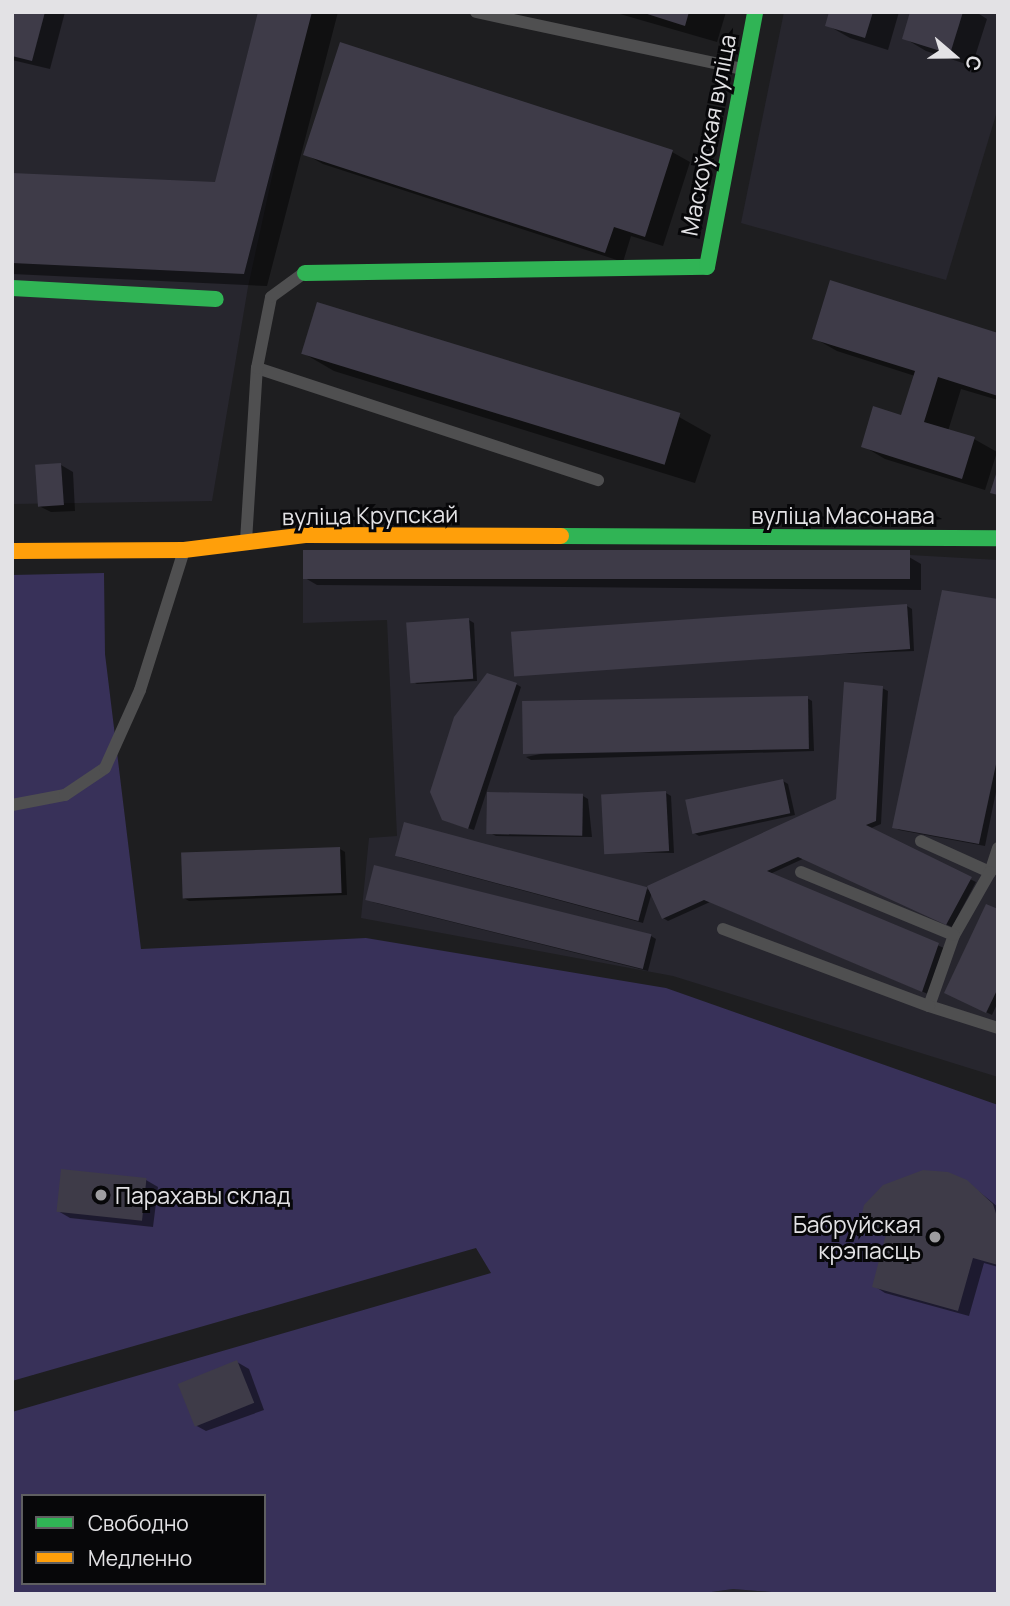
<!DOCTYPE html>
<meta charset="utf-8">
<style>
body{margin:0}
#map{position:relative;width:1010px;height:1606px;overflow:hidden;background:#1e1e20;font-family:Manrope,sans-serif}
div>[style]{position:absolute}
.built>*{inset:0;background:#27262e}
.green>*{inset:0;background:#383159}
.shadow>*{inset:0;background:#0007}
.building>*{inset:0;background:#3e3b48;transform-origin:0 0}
.lane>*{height:12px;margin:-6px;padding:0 6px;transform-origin:6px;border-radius:6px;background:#4f4f50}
.fast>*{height:16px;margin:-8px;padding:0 8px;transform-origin:8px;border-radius:8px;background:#30b455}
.slow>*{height:16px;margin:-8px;padding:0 8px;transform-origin:8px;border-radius:8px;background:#ff9f0a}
.dots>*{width:19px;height:19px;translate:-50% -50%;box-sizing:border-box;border:4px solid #070709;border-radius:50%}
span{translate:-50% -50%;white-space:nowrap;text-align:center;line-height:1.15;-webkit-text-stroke:6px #070709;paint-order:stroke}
.street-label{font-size:23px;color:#e3e2e5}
.poi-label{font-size:23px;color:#e3e2e5}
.left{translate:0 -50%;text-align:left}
.right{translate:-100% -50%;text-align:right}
.frame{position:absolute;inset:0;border:14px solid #e3e2e5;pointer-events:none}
.legend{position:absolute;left:21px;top:1494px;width:245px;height:91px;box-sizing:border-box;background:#070709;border:2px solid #5f5f61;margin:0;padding:9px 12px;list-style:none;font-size:21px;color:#e3e2e5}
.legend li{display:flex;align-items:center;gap:14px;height:35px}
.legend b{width:35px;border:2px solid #5f5f61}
.north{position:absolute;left:919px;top:21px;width:70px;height:70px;-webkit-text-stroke:5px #070709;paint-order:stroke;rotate:110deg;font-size:19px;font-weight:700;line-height:28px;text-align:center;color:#e3e2e5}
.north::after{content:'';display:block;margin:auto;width:24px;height:32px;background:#e3e2e5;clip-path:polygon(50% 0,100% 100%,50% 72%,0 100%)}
</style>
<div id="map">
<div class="built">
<i style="clip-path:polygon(12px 12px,308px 12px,248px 287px,212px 501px,12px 504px)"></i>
<i style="clip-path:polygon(784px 12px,998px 12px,998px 108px,946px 280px,741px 223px)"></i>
<i style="clip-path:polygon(303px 550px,910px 555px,998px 560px,998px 1077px,673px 976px,361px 918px,369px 838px,397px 836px,387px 620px,303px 623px)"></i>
<i style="clip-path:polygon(733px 1589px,797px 1594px,697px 1594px)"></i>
</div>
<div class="green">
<i style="clip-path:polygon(evenodd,104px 573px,105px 654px,141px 949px,366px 938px,666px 988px,998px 1105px,998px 1594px,797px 1594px,733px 1589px,697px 1594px,12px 1594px,12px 1412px,491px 1273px,476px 1248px,12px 1381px,12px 575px,104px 573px,23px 1496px,264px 1496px,264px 1583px,23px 1583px,23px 1496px)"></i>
</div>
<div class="shadow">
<i style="clip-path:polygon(12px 12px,65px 12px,50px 69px,12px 60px)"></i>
<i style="clip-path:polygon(260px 12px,338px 12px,267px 286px,12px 274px,12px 174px,216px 184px)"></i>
<i style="clip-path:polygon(613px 12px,726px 12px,717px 42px)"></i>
<i style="clip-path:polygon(831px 12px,899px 12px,888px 50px,850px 38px,827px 25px)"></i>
<i style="clip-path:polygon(908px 12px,976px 12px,987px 19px,972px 66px,926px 51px,904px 38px,911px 13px)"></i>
<i style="clip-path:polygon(341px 44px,672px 152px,690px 162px,663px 246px,631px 236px,623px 262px,323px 164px,305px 154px)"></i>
<i style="clip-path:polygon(998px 335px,998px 400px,961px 389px,948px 431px,974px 439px,997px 452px,985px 490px,885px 459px,863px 446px,902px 417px,915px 376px,837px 351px,814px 338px)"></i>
<i style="clip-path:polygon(303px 353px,679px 417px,711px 435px,695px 483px,334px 371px)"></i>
<i style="clip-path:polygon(61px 465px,73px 472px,75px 511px,51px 512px,39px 506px)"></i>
<i style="clip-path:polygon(909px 557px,921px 564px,921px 590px,317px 585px,305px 578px)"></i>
<i style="clip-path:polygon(998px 601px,998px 782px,985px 846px,899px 830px,894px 827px)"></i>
<i style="clip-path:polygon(907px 606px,912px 609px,914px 651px,519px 668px,514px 665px)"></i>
<i style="clip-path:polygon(469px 620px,474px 623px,477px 681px,417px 684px,411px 681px)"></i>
<i style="clip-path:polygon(516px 684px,521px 687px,474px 830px,449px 822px)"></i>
<i style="clip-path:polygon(882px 688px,888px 691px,881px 824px,869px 829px,976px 882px,952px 927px,805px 858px,770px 874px,944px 948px,928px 994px,710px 902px,668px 921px,663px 918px,837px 801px)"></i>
<i style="clip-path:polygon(807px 698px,812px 701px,814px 751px,531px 760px,526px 757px)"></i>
<i style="clip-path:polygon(783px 781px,788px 784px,795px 815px,699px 836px,694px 833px)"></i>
<i style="clip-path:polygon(666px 793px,671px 796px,674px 853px,610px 852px,605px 849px)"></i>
<i style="clip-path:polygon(583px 796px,588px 799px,592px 837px,496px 836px,490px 833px)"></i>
<i style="clip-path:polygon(405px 824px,647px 889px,652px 892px,643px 923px,402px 858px,396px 855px)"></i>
<i style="clip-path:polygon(340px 849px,345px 852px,347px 895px,189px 901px,184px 898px)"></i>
<i style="clip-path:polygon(372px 902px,651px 936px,656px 939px,648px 971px)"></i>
<i style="clip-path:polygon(998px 911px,998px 1002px,992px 1015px,951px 995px)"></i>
<i style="clip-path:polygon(146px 1180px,158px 1187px,153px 1227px,70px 1218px,58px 1211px)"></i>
<i style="clip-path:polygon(966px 1181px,998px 1207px,998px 1267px,984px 1263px,969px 1316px,885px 1293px,874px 1286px,887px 1237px,861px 1226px)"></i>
<i style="clip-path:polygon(237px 1362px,249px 1369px,264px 1410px,206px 1431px,195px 1425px)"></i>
</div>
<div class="building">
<i style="clip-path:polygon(12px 12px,45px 12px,32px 61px,12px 56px)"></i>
<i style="clip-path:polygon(258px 12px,312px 12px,244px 274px,12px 263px,12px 173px,215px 182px)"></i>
<i style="clip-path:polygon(641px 12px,689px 12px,685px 26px)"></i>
<i style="clip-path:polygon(829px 12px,873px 12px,865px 38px,825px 26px)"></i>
<i style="clip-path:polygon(910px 12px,963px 12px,950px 54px,902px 39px)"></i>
<i style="clip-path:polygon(340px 42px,673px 150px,645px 237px,614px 227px,605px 253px,303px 155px)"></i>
<i style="clip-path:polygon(830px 280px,998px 333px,998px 396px,938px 377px,924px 422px,975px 437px,962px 479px,861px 447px,873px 406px,901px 415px,915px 371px,812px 339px)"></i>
<i style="left:317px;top:302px;width:380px;height:54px;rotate:17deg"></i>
<i style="left:61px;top:463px;width:42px;height:26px;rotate:86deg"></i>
<i style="clip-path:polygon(997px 471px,998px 471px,998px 495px,990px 493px)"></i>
<i style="left:303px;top:550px;width:607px;height:29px"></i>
<i style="clip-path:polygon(942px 590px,998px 599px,998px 755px,979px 844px,892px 828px)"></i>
<i style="left:907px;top:604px;width:45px;height:397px;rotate:86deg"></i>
<i style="left:469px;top:618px;width:61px;height:63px;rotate:86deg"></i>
<i style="clip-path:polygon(487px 673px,517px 683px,468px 829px,442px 820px,430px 792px,454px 717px)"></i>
<i style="clip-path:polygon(844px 682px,883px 686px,876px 821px,866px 825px,972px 877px,946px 925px,798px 857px,767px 871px,939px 943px,922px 992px,704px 900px,662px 919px,647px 886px,836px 799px)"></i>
<i style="left:808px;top:696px;width:53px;height:286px;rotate:89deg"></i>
<i style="left:783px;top:779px;width:35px;height:100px;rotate:78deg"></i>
<i style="left:666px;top:791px;width:60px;height:65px;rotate:87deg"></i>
<i style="left:487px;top:792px;width:96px;height:42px;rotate:1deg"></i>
<i style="left:404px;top:822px;width:252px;height:35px;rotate:15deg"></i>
<i style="left:340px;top:847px;width:46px;height:159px;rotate:88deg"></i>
<i style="left:374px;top:865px;width:286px;height:36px;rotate:14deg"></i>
<i style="clip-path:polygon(986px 904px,998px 909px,998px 988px,986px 1013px,944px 993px)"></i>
<i style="left:61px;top:1169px;width:86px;height:43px;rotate:6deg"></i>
<i style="clip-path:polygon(923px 1170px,948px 1172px,967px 1180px,993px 1204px,998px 1220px,998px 1265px,973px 1258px,958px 1311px,872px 1287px,886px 1234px,859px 1227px,864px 1205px,883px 1185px)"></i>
<i style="left:237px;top:1360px;width:46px;height:64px;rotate:68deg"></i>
</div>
<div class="lane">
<i style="left:476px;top:12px;width:273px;rotate:12.1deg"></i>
<i style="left:257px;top:368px;width:359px;rotate:18.2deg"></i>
<i style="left:246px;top:541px;width:173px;rotate:-86.4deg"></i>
<i style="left:257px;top:368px;width:72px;rotate:-78.8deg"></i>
<i style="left:271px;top:297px;width:41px;rotate:-36deg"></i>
<i style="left:12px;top:805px;width:54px;rotate:-10.7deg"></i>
<i style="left:65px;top:795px;width:48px;rotate:-34deg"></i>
<i style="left:105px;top:768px;width:85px;rotate:-65.8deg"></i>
<i style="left:140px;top:690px;width:143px;rotate:-72.5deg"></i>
<i style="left:921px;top:841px;width:76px;rotate:24.2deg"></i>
<i style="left:998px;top:848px;width:25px;rotate:108deg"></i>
<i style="left:990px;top:872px;width:73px;rotate:119.7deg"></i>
<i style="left:954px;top:935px;width:75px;rotate:109.4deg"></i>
<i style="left:929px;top:1006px;width:72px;rotate:17.7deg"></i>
<i style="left:801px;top:872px;width:165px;rotate:22.4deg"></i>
<i style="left:723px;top:929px;width:220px;rotate:20.5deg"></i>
</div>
<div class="fast">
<i style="left:305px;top:273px;width:402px;rotate:-0.9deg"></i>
<i style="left:707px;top:267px;width:259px;rotate:-79.3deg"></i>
<i style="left:12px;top:288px;width:204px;rotate:3.1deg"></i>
<i style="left:561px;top:536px;width:437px;rotate:0.3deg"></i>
</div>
<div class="slow">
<i style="left:12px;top:551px;width:172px;rotate:-0.3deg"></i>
<i style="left:184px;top:550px;width:124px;rotate:-7deg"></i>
<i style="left:307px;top:535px;width:254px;rotate:0.2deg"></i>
</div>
<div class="dots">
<i style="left:101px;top:1195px;background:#9e9da0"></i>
<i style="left:935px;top:1237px;background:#9e9da0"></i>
</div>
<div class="street-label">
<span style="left:708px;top:135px;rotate:-79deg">Маскоўская вуліца</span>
<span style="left:370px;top:515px;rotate:-1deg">вуліца Крупскай</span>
<span style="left:843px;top:515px">вуліца Масонава</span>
</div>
<div class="poi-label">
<span class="left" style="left:115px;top:1195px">Парахавы склад</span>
<span class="right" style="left:921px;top:1237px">Бабруйская<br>крэпасць</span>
</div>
<div class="frame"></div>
<ul class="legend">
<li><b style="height:9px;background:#30b455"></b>Свободно</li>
<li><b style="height:9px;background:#ff9f0a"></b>Медленно</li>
</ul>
<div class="north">С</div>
</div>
